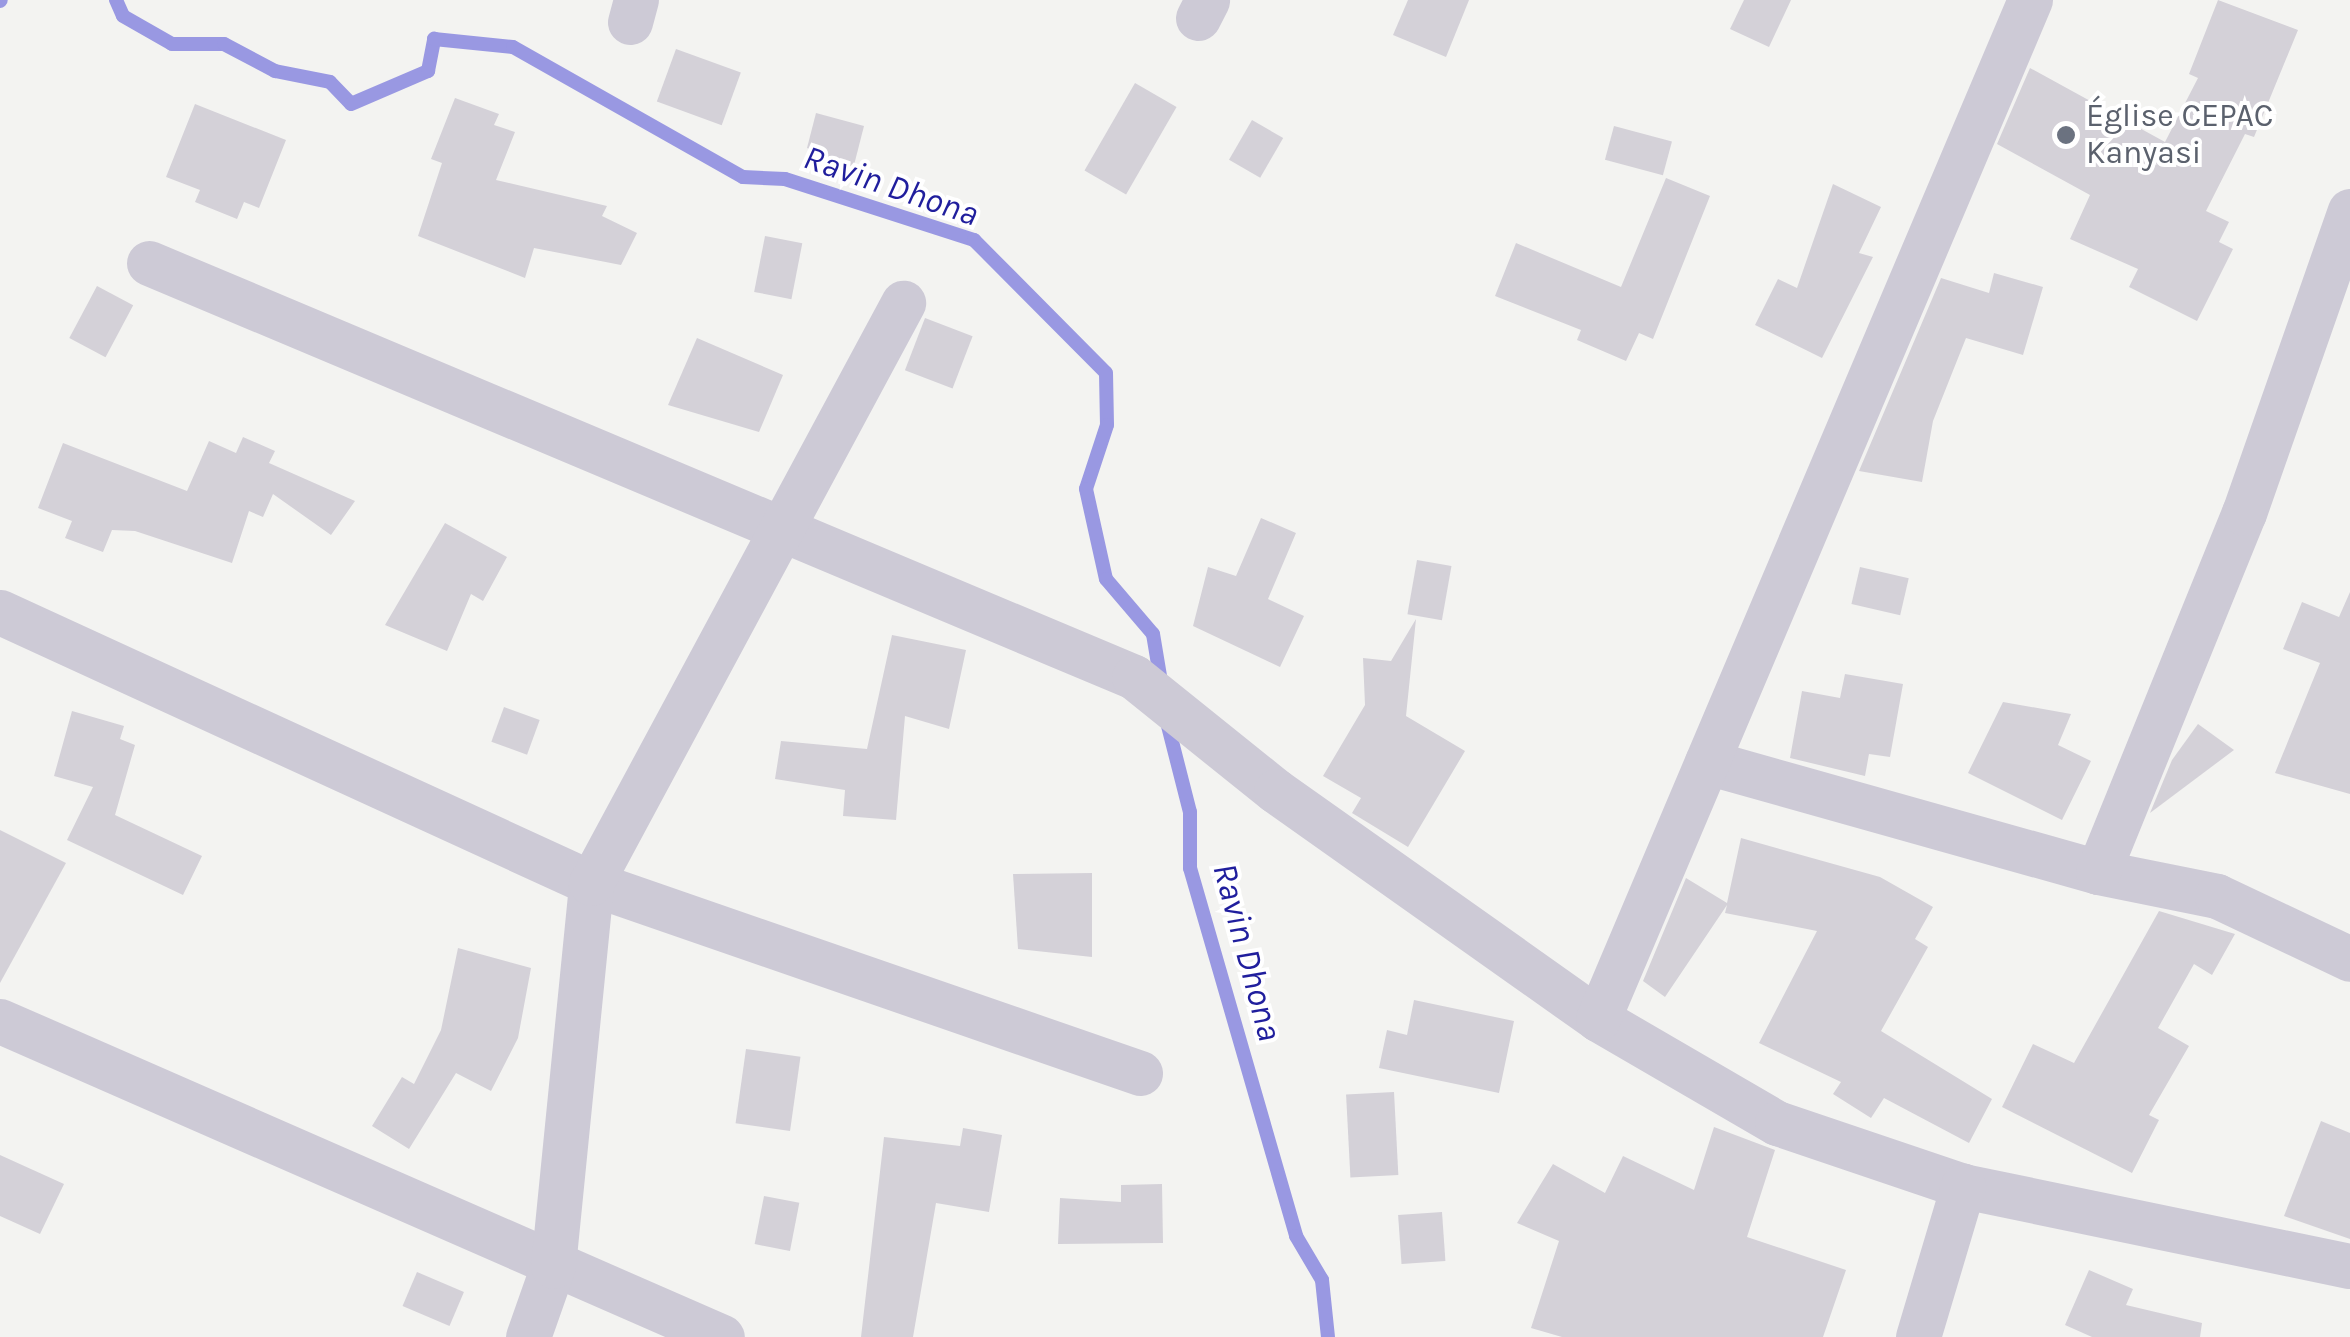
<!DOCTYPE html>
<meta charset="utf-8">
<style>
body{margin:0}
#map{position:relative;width:2350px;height:1337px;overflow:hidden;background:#f3f3f1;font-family:Karla,sans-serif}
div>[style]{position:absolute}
.stream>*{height:14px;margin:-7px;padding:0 7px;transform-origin:7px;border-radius:7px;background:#9998e2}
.building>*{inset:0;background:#d4d1d8;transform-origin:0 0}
.minor>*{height:45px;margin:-22.5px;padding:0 22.5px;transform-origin:22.5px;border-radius:22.5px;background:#cdcad6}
.dots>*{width:28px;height:28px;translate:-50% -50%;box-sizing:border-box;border:5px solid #fff;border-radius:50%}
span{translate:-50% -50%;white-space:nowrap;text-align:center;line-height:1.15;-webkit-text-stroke:8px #fff;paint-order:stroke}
.worship-label{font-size:32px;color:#5b616d}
.left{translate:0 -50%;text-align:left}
.water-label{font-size:35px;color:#201e9d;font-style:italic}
</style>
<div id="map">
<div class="stream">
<i style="left:116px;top:0;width:17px;rotate:66deg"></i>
<i style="left:123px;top:16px;width:56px;rotate:29.7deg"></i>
<i style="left:172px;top:44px;width:52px"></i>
<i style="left:224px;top:44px;width:58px;rotate:27.9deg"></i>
<i style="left:275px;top:71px;width:56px;rotate:11.3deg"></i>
<i style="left:330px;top:82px;width:30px;rotate:46deg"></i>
<i style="left:351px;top:104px;width:84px;rotate:-23.2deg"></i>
<i style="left:428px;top:71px;width:33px;rotate:-79deg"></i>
<i style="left:434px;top:39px;width:79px;rotate:5.8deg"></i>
<i style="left:513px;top:47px;width:264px;rotate:29.5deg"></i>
<i style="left:743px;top:177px;width:42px;rotate:2.7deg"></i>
<i style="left:785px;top:179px;width:199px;rotate:17.9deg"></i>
<i style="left:974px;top:240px;width:187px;rotate:45.2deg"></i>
<i style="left:1106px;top:373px;width:52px;rotate:88.9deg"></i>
<i style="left:1107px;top:425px;width:67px;rotate:108.2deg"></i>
<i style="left:1086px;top:489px;width:92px;rotate:77.5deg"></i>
<i style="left:1106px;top:579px;width:72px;rotate:49.5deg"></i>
<i style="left:1153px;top:634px;width:49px;rotate:80.5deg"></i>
<i style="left:0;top:1px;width:1px;rotate:-45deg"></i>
<i style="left:1166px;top:718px;width:97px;rotate:75.7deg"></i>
<i style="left:1190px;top:812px;width:56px;rotate:90deg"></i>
<i style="left:1190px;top:868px;width:383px;rotate:73.9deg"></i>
<i style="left:1296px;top:1236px;width:51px;rotate:59.4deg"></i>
<i style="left:1322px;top:1280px;width:57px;rotate:84deg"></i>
</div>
<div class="building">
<i style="clip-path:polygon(1408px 0,1469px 0,1446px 57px,1393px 35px)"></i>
<i style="clip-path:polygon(1744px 0,1791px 0,1769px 47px,1730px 29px)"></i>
<i style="clip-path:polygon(2218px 0,2298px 30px,2254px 137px,2245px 134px,2206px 211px,2229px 222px,2219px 242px,2233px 249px,2197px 321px,2129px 287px,2138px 269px,2070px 239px,2090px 195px,1997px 144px,2030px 68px,2165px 142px,2198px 78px,2189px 74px)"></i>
<i style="left:676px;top:49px;width:69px;height:56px;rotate:20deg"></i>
<i style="left:1135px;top:83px;width:48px;height:101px;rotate:30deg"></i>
<i style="clip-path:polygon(455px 98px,499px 114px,494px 125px,515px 132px,496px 180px,607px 206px,602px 216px,637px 233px,621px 265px,534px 248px,525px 278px,418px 236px,442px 163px,431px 159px)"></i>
<i style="clip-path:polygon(195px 104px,286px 140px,259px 208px,244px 202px,237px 219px,195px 202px,200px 190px,166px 177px)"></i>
<i style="clip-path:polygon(816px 113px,864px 126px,853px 169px,807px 148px)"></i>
<i style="left:1252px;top:120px;width:36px;height:46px;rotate:30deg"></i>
<i style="left:1614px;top:126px;width:60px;height:35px;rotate:15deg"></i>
<i style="clip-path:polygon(1666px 178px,1710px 196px,1653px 339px,1639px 333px,1626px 361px,1577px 340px,1581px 330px,1495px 296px,1516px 243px,1621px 287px)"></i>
<i style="clip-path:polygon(1833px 184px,1881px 207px,1859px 253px,1873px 257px,1822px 358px,1755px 325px,1778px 279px,1797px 288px)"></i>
<i style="left:765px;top:236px;width:38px;height:57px;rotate:11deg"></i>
<i style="clip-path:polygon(1994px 273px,2043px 287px,2023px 355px,1966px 338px,1933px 421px,1922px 482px,1859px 471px,1941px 278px,1989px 293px)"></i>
<i style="left:97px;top:286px;width:41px;height:59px;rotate:28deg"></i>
<i style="left:925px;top:318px;width:51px;height:56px;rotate:21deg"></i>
<i style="clip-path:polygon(697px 338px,783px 375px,759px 432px,668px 405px)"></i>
<i style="clip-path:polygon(243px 437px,275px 451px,269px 463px,355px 501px,331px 535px,273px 494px,263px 517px,249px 511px,232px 563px,135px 531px,112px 530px,103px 552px,65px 538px,72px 521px,38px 508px,63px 443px,187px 491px,209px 441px,236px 453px)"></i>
<i style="clip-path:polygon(1261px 518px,1296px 533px,1268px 599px,1304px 616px,1280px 667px,1193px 626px,1208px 567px,1236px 576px)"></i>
<i style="clip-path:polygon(445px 523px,507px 557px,483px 601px,471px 594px,447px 651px,385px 625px)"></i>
<i style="left:1417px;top:560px;width:35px;height:55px;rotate:10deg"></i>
<i style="left:1860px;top:567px;width:50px;height:38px;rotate:13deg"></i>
<i style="clip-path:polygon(2350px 592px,2350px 794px,2275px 773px,2320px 663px,2283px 649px,2302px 602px,2339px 617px)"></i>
<i style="clip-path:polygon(1416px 619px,1406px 716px,1465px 751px,1408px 847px,1352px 813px,1361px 798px,1323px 776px,1365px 705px,1363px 658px,1391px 661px)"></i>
<i style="clip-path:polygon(892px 635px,966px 650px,949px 729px,905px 716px,896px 820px,843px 816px,845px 790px,775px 779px,781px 741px,867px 749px)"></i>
<i style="clip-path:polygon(1845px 674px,1903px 684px,1890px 757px,1869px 754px,1865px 776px,1790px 758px,1802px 691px,1840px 698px)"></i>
<i style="clip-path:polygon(2003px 702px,2071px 714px,2058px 745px,2091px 761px,2062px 820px,1968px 773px)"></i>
<i style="left:504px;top:707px;width:38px;height:37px;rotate:20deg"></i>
<i style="clip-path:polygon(72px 711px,124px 726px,120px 739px,135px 745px,115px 815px,202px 856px,183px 895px,67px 840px,93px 787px,54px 776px)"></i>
<i style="clip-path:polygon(2198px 724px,2234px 750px,2150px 813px,2172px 760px)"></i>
<i style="clip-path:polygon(0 830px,66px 863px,0 983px)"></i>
<i style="clip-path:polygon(1741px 838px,1880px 877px,1933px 907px,1915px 939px,1928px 947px,1881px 1031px,1992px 1099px,1969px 1143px,1884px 1098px,1871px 1118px,1833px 1094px,1841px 1082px,1759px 1043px,1817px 931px,1725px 913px,1727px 905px,1665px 997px,1643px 981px,1686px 878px,1727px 903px)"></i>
<i style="clip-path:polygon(1092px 873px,1092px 957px,1018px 949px,1013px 874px)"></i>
<i style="clip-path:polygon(2159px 911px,2235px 934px,2212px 975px,2194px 964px,2158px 1028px,2189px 1046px,2149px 1115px,2159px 1120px,2132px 1173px,2002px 1107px,2033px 1044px,2074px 1063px)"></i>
<i style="clip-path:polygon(458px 948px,531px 968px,518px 1038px,491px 1091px,456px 1073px,409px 1149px,372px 1126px,402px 1077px,414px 1084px,441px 1030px)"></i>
<i style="clip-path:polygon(1414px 1000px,1514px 1021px,1499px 1093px,1379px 1068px,1387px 1030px,1407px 1035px)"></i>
<i style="left:746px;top:1049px;width:55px;height:75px;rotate:8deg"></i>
<i style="left:1394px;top:1092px;width:83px;height:48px;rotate:87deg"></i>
<i style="clip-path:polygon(2321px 1121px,2350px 1133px,2350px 1239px,2284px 1216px)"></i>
<i style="clip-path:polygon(1714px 1127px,1775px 1150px,1747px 1237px,1846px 1270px,1823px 1337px,1562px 1337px,1531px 1328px,1559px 1241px,1517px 1223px,1553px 1164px,1605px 1193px,1623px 1156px,1694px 1190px)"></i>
<i style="clip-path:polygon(963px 1128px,1002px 1135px,989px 1212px,936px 1203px,913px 1337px,861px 1337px,884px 1137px,960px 1146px)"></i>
<i style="clip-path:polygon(0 1155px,64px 1184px,40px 1234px,0 1216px)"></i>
<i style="clip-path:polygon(1162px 1184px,1163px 1243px,1058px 1244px,1060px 1198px,1121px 1202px,1121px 1185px)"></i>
<i style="left:764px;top:1196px;width:36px;height:49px;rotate:11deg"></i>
<i style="left:1442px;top:1212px;width:49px;height:44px;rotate:86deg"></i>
<i style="clip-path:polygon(2089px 1270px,2133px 1289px,2126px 1305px,2202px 1323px,2200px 1337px,2092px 1337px,2065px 1325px)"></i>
<i style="left:417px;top:1272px;width:51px;height:37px;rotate:23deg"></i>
</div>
<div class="minor">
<i style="left:1198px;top:18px;width:20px;rotate:-63deg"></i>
<i style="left:630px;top:22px;width:23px;rotate:-75deg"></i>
<i style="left:149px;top:263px;width:1068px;rotate:22.8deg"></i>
<i style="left:1134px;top:677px;width:182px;rotate:38.8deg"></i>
<i style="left:1276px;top:791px;width:395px;rotate:35.3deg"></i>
<i style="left:1598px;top:1019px;width:207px;rotate:30.2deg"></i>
<i style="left:1777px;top:1123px;width:196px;rotate:18.7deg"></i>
<i style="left:1963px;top:1186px;width:395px;rotate:11.7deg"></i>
<i style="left:0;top:612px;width:650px;rotate:24.63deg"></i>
<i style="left:591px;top:883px;width:581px;rotate:19.09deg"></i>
<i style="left:1707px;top:762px;width:406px;rotate:15.7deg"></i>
<i style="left:2098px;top:872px;width:121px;rotate:11.4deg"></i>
<i style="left:2217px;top:896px;width:147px;rotate:25.3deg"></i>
<i style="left:2098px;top:872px;width:388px;rotate:-67.9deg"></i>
<i style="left:2244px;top:513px;width:320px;rotate:-70.7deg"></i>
<i style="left:1598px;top:1019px;width:1107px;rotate:-67.03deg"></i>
<i style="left:0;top:1021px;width:788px;rotate:23.64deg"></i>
<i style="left:528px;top:1337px;width:75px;rotate:-70.6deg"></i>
<i style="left:553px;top:1266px;width:385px;rotate:-84.3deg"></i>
<i style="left:591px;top:883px;width:659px;rotate:-61.72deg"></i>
<i style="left:1918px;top:1337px;width:158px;rotate:-73.4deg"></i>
</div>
<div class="dots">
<i style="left:2066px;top:135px;background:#6b7280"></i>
</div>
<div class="worship-label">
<span class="left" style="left:2086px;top:135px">Église CEPAC<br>Kanyasi</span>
</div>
<div class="water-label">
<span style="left:891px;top:186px;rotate:19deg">Ravin Dhona</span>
<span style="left:1247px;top:952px;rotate:75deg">Ravin Dhona</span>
</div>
</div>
